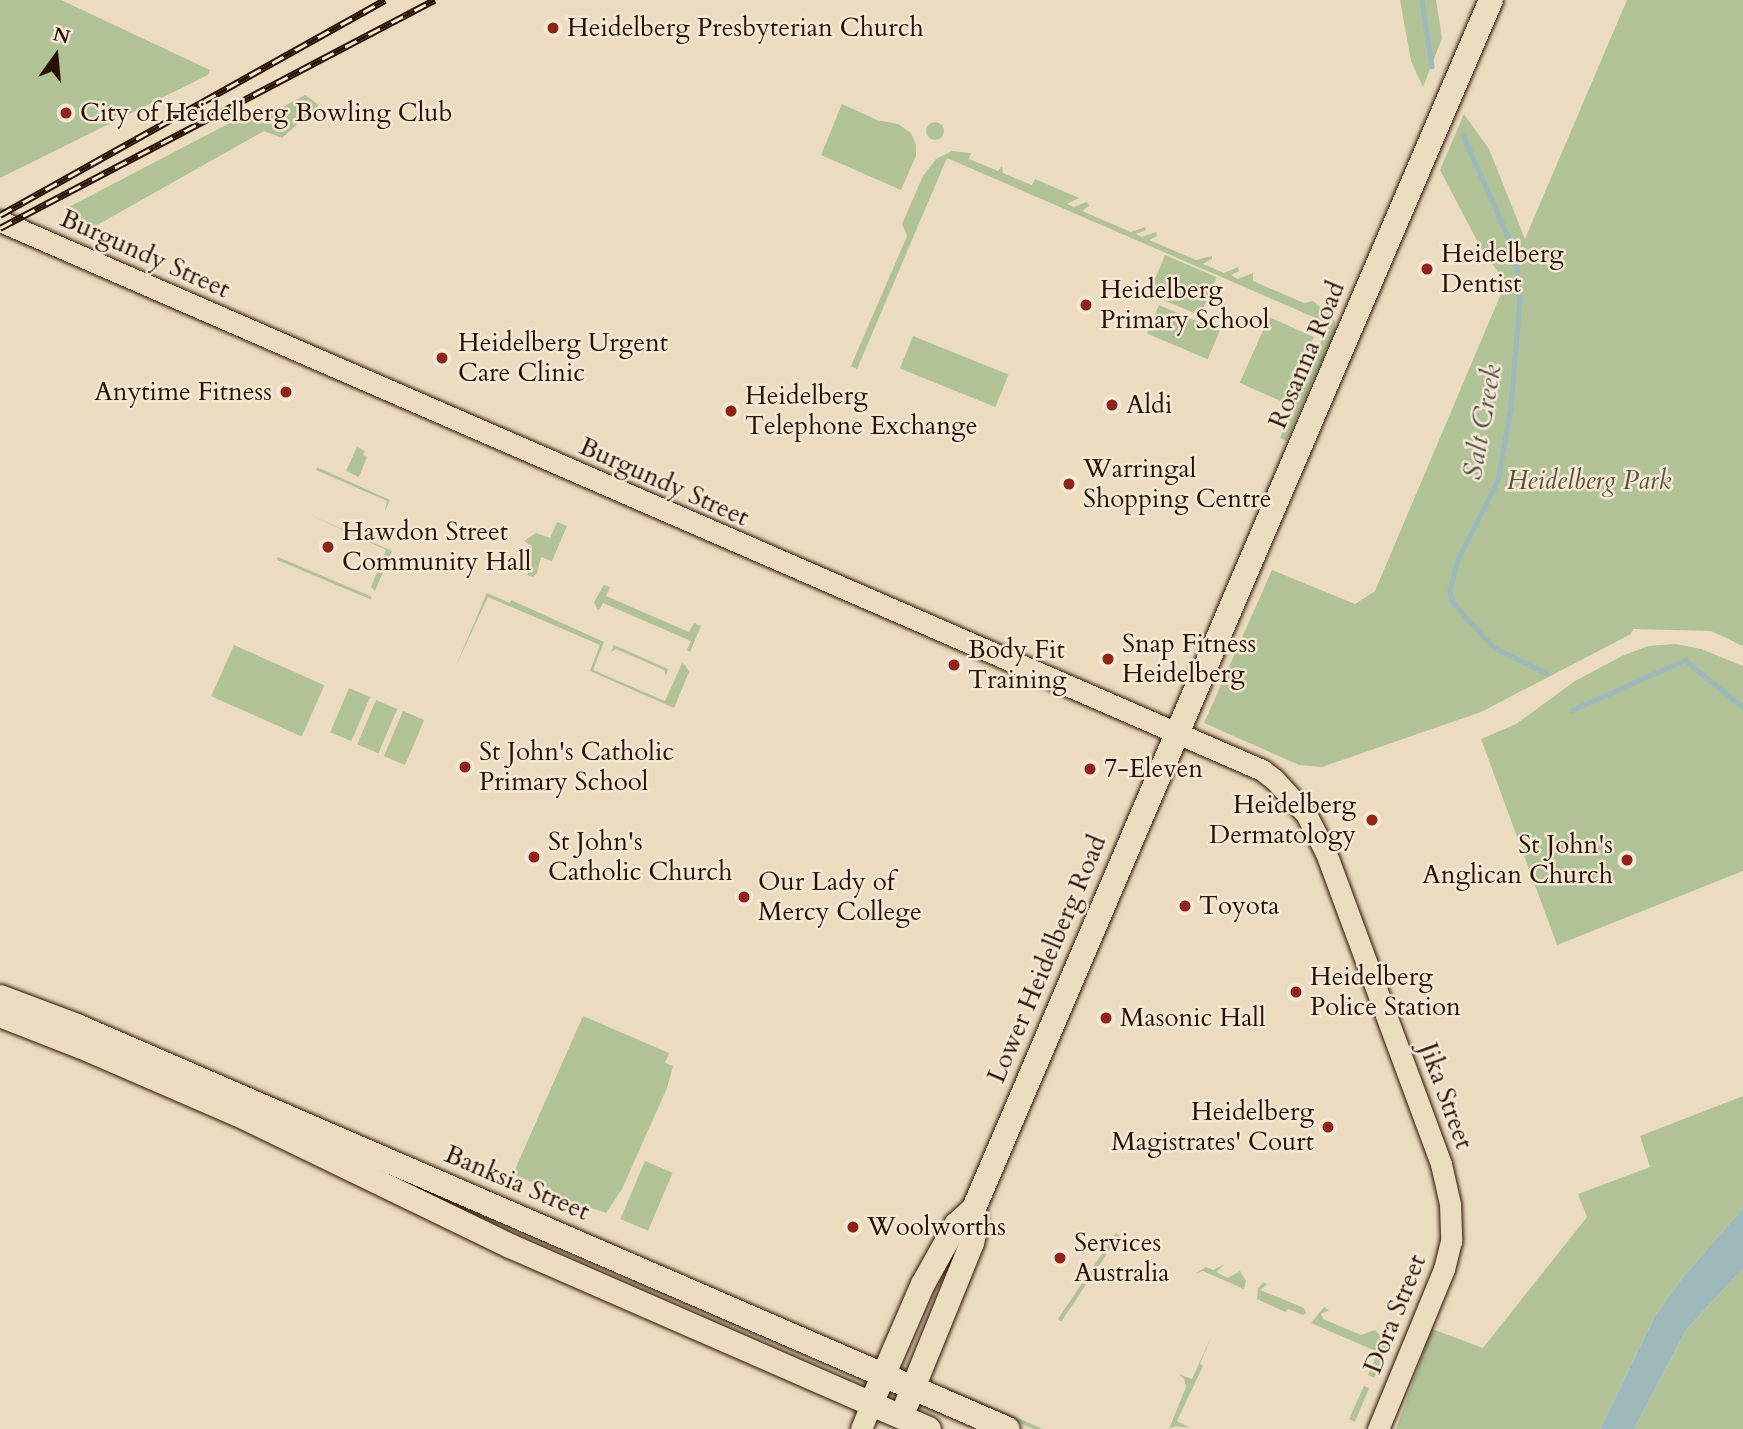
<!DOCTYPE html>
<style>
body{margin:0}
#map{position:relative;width:1743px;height:1429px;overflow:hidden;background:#ecdcbf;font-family:Cardo,serif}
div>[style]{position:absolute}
.green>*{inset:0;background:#b1c297;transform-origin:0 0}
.round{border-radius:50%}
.water>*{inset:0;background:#9db9bc}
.stream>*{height:4.5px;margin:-2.25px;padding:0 2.25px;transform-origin:2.25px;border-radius:2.25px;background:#9db9bc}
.roads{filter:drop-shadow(0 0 2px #291101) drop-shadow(0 0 2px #291101)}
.major>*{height:21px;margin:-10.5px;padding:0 10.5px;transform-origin:10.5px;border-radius:10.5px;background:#ecdcbf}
.highway>*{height:24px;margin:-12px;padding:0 12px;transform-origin:12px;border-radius:12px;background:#ecdcbf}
.rail>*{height:7px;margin-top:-3.5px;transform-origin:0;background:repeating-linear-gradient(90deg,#f3e8d5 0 13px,#291101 0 26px);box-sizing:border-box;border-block:2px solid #291101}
.dots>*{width:19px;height:19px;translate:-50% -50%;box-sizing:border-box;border:4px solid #f3e8d5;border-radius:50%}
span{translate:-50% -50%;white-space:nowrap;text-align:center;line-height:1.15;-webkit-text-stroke:5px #f3e8d5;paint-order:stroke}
.poi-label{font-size:26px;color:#291101}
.left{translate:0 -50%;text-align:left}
.right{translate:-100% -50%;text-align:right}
.street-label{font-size:26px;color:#291101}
.park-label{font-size:26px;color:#594f36;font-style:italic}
.water-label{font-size:28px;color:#524c42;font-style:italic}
.north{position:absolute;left:21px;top:21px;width:70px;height:70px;-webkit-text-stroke:5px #f3e8d5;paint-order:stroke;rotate:15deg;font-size:19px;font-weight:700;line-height:28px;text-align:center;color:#291101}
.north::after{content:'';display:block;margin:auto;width:24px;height:32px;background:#291101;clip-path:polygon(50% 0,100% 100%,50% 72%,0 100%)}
</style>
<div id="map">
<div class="green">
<i style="clip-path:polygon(0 0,61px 0,210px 70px,208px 75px,0 178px)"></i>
<i style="clip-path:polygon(1400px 0,1436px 0,1442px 38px,1423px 87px,1411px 61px)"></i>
<i style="clip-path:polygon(1627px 0,1743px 0,1743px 646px,1711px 631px,1633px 629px,1631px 634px,1481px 712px,1322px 767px,1299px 765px,1204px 723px,1272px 570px,1355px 604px,1375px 591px,1506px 282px,1483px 252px,1440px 170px,1464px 114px,1489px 149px,1525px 239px)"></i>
<i style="clip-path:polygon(305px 95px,319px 105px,282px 138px,264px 131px,83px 233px,67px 208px,262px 106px,268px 115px)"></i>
<i style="clip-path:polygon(842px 104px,877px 120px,898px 124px,911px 133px,916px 145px,916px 156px,901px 190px,821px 155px)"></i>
<i class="round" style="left:926px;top:122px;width:18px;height:18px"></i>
<i style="clip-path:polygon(952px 151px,971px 153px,969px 159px,998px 171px,1002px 166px,1003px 173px,1017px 179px,1032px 185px,1035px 179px,1079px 198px,1067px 204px,1074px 207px,1087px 202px,1089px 206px,1082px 211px,1131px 232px,1145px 227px,1146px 230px,1136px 234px,1142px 237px,1156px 232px,1157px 236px,1149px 240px,1196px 260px,1212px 256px,1212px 259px,1203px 264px,1224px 273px,1238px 267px,1239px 271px,1231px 275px,1238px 279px,1253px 273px,1253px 281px,1304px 303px,1313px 301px,1331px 316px,1335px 322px,1335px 330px,1286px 441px,1280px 438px,1327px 327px,1325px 322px,947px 158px,857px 369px,851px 366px,907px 236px,902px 224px,923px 176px,936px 159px)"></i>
<i style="left:1165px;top:255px;width:56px;height:42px;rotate:23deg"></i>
<i style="left:1159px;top:305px;width:66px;height:31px;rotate:23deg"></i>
<i style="left:1269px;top:317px;width:49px;height:72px;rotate:24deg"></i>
<i style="left:913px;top:336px;width:103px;height:35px;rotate:22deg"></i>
<i style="clip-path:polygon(357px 447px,365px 451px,363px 455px,367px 457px,359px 477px,346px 471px)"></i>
<i style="clip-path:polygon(317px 467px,390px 500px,385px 511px,387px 501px,316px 470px)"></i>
<i style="clip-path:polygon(308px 514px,392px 551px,375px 591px,371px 587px,386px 550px)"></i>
<i style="clip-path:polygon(557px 522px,567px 526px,552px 561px,541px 557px,537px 573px,533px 577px,527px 575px,529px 571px,521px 557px,529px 554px,532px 546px,524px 541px,536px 533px,550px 538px)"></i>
<i style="left:278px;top:557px;width:102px;height:3px;rotate:23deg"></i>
<i style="clip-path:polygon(604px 585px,610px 587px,606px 596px,689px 632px,694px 623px,701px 626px,690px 652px,687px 650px,691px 641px,603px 603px,599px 610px,597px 609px,594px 602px)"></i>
<i style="clip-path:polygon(487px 593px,510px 603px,511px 600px,604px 642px,593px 670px,665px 701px,682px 663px,685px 665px,689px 672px,674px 708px,590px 671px,600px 645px,488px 597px,454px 670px)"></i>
<i style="clip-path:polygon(1676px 644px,1701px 649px,1743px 666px,1743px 871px,1557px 945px,1481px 739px,1516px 724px,1575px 681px,1622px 656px,1648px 646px)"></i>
<i style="left:234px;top:645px;width:99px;height:56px;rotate:24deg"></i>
<i style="clip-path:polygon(614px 645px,668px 669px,666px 676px,664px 670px,616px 649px,611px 652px)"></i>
<i style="left:349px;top:688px;width:23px;height:48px;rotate:23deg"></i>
<i style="left:376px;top:700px;width:23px;height:48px;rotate:23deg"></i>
<i style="left:403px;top:711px;width:23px;height:49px;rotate:23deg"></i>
<i style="clip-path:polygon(583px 1016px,669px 1053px,665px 1063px,673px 1066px,667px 1088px,622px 1189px,606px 1213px,555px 1196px,545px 1188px,513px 1174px)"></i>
<i style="clip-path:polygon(1743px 1096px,1743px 1208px,1683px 1277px,1655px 1316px,1600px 1429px,1396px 1429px,1432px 1329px,1483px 1348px,1587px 1217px,1578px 1194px,1650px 1167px,1640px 1136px)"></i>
<i style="left:645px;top:1161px;width:30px;height:63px;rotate:23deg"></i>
<i style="left:1116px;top:1233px;width:4px;height:104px;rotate:34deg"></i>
<i style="clip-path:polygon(1225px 1264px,1216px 1272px,1228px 1278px,1240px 1271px,1246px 1281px,1244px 1289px,1203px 1271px,1195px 1274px,1206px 1267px,1213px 1270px)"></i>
<i style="clip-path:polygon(1743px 1268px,1743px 1429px,1634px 1429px,1686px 1330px)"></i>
<i style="clip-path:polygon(1264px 1282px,1267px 1284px,1260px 1290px,1304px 1308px,1306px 1313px,1303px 1315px,1288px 1309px,1285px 1312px,1257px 1299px,1258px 1288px)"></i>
<i style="clip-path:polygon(1324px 1307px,1329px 1310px,1321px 1314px,1323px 1319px,1361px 1335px,1375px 1330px,1389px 1345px,1374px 1378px,1368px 1375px,1378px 1352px,1311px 1323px)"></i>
<i style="clip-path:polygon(1212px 1335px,1200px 1364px,1203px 1366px,1177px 1421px,1190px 1428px,1175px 1426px,1169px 1429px,1186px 1387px,1184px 1379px,1178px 1374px,1192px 1379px)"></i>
<i style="clip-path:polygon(1364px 1386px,1369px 1388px,1355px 1422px,1349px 1419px)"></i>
<i style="clip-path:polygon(946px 1387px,1043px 1429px,1033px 1429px,944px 1390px)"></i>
</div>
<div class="water">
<i style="clip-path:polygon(1743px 1208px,1743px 1268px,1686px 1330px,1634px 1429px,1600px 1429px,1655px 1316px,1683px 1277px)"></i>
</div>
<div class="stream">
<i style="left:1422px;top:0;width:67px;rotate:81.4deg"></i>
<i style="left:1463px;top:135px;width:128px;rotate:66deg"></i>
<i style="left:1515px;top:252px;width:47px;rotate:83.9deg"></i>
<i style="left:1520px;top:299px;width:108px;rotate:94.8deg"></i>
<i style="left:1511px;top:407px;width:75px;rotate:100deg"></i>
<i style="left:1498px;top:481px;width:89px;rotate:116.9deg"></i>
<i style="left:1458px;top:560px;width:30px;rotate:105deg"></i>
<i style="left:1450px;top:589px;width:11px;rotate:80deg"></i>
<i style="left:1452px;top:600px;width:16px;rotate:52deg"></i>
<i style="left:1462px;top:613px;width:48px;rotate:46.7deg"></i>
<i style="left:1495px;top:648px;width:57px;rotate:26.1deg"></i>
<i style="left:1572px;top:710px;width:124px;rotate:-23.9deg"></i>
<i style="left:1685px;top:660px;width:75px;rotate:39deg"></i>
</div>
<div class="roads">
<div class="major">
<i style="left:0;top:221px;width:1376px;rotate:23.51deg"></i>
<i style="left:1262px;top:770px;width:15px;rotate:37deg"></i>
<i style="left:1274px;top:779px;width:47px;rotate:47.6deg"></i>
<i style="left:1306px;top:814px;width:44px;rotate:62.9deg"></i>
<i style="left:1326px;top:853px;width:332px;rotate:69.7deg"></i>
<i style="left:1441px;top:1164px;width:41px;rotate:77.3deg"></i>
<i style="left:1450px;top:1204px;width:37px;rotate:88deg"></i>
<i style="left:1451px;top:1241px;width:29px;rotate:104deg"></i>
<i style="left:1444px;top:1269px;width:173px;rotate:112.4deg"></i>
<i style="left:861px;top:1429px;width:27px;rotate:-68deg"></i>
</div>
<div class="highway">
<i style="left:0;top:997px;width:82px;rotate:20.6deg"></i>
<i style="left:77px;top:1026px;width:1014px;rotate:23.41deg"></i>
<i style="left:0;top:1015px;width:88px;rotate:21.3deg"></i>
<i style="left:82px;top:1047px;width:169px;rotate:23.4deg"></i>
<i style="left:237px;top:1114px;width:303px;rotate:25.8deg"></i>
<i style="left:510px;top:1246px;width:457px;rotate:23.6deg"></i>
<i style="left:907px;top:1403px;width:173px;rotate:-67.9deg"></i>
<i style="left:972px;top:1243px;width:18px;rotate:-77deg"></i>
<i style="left:976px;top:1225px;width:17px;rotate:-97deg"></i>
<i style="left:871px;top:1404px;width:131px;rotate:-66.6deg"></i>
<i style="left:923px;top:1284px;width:68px;rotate:-60.8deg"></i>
<i style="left:956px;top:1225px;width:25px;rotate:-43deg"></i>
<i style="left:974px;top:1208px;width:1314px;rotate:-66.83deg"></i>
</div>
</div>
<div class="rail">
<i style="left:0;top:215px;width:441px;rotate:-29.2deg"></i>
<i style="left:0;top:228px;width:491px;rotate:-27.7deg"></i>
</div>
<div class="dots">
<i style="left:553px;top:28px;background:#8f2418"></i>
<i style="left:66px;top:113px;background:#8f2418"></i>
<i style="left:1427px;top:269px;background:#8f2418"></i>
<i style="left:1086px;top:305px;background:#8f2418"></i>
<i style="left:442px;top:358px;background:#8f2418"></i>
<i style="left:286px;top:392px;background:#8f2418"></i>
<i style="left:1112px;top:405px;background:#8f2418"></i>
<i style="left:731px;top:411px;background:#8f2418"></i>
<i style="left:1069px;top:484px;background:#8f2418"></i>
<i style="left:328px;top:547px;background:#8f2418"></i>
<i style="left:1108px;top:659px;background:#8f2418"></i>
<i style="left:954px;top:665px;background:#8f2418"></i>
<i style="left:465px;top:767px;background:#8f2418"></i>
<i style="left:1090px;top:769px;background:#8f2418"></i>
<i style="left:1372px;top:820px;background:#8f2418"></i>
<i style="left:534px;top:857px;background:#8f2418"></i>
<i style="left:1627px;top:860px;background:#8f2418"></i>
<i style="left:744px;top:897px;background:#8f2418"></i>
<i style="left:1185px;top:906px;background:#8f2418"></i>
<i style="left:1296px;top:992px;background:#8f2418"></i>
<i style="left:1106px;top:1018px;background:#8f2418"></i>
<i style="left:1328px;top:1127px;background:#8f2418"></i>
<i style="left:853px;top:1227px;background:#8f2418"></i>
<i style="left:1060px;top:1258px;background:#8f2418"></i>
</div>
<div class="poi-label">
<span class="left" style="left:567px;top:28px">Heidelberg Presbyterian Church</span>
<span class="left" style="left:80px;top:113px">City of Heidelberg Bowling Club</span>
<span class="left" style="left:1441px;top:269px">Heidelberg<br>Dentist</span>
<span class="left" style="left:1100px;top:305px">Heidelberg<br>Primary School</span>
<span class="left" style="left:458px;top:358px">Heidelberg Urgent<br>Care Clinic</span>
<span class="right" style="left:272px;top:392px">Anytime Fitness</span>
<span class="left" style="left:745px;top:411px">Heidelberg<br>Telephone Exchange</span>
<span class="left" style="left:1126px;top:405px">Aldi</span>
<span class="left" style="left:1083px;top:484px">Warringal<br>Shopping Centre</span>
<span class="left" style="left:342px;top:547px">Hawdon Street<br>Community Hall</span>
<span class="left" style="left:1122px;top:659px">Snap Fitness<br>Heidelberg</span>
<span class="left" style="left:968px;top:665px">Body Fit<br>Training</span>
<span class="left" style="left:479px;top:767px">St John's Catholic<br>Primary School</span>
<span class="left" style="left:1104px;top:769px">7-Eleven</span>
<span class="right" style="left:1356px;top:820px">Heidelberg<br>Dermatology</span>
<span class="left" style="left:548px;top:857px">St John's<br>Catholic Church</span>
<span class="right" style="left:1613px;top:860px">St John's<br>Anglican Church</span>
<span class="left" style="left:758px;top:897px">Our Lady of<br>Mercy College</span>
<span class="left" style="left:1199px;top:906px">Toyota</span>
<span class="left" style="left:1310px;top:992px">Heidelberg<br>Police Station</span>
<span class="left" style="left:1120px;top:1018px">Masonic Hall</span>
<span class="right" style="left:1314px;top:1127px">Heidelberg<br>Magistrates' Court</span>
<span class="left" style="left:867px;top:1227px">Woolworths</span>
<span class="left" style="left:1074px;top:1258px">Services<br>Australia</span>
</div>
<div class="street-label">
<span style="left:145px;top:254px;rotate:24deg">Burgundy Street</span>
<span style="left:1307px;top:355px;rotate:-67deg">Rosanna Road</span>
<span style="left:664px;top:482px;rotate:24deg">Burgundy Street</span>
<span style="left:1047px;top:959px;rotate:-67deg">Lower Heidelberg Road</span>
<span style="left:1446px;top:1096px;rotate:70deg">Jika Street</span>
<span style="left:517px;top:1183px;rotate:23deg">Banksia Street</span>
<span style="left:1395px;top:1314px;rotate:-68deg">Dora Street</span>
</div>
<div class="park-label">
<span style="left:1589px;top:481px">Heidelberg Park</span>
</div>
<div class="water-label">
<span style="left:1482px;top:422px;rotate:-80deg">Salt Creek</span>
</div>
<div class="north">N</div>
</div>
